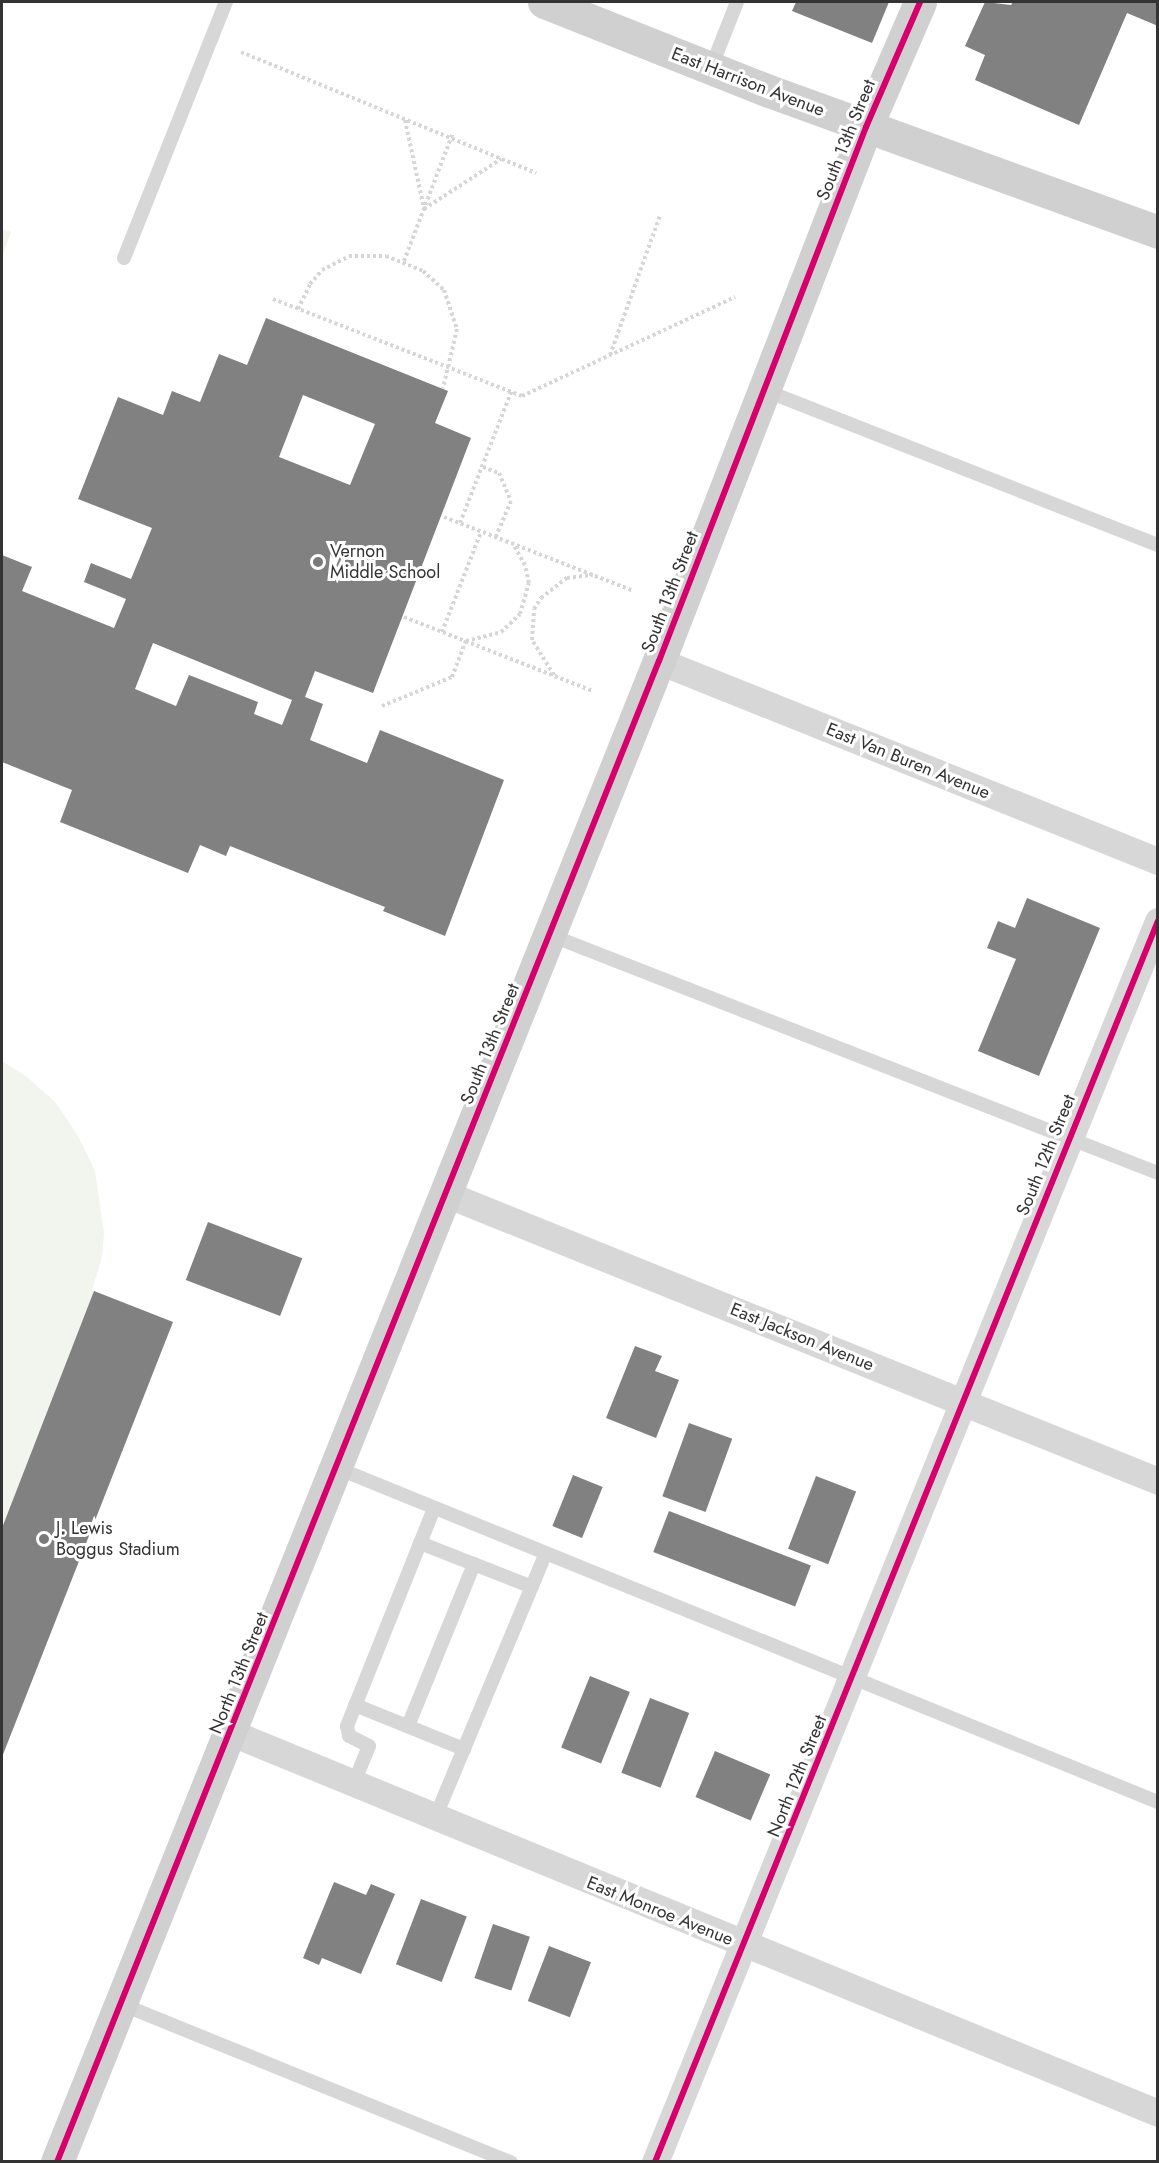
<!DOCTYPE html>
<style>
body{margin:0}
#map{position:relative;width:1159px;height:2163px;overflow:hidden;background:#fff;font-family:Jost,sans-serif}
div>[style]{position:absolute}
.green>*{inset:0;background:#f1f5ed}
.building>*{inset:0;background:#818181;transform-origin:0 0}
.path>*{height:4px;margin-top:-2px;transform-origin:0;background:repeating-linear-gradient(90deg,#d6d6d6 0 3px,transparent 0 6px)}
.lane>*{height:14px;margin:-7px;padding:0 7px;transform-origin:7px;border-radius:7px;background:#d7d7d7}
.street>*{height:27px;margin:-13.5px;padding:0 13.5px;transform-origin:13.5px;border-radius:13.5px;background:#d7d7d7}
.secondary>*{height:33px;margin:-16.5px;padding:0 16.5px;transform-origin:16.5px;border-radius:16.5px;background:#d0d0d0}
.cycleway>*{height:6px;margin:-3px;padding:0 3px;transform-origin:3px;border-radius:3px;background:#d6006c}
.dots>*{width:16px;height:16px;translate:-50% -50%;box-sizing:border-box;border:3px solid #fff;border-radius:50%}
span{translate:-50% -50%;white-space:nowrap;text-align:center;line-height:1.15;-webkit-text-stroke:6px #fff;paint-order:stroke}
.street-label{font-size:18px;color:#333}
.poi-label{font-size:18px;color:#333}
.left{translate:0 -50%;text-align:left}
.frame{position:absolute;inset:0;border:3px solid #333;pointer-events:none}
</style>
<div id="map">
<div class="green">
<i style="clip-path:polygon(2px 229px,11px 232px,2px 257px)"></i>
<i style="clip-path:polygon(2px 1061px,27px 1077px,56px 1103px,77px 1134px,95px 1171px,104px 1234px,102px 1257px,92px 1290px,173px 1322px,2px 1757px)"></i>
</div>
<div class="building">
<i style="clip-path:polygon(796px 2px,889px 2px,872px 43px,792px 11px)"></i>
<i style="clip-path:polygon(985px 2px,1011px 5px,1013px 2px,1158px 2px,1158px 26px,1127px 13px,1079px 125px,975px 80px,985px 55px,965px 46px)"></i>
<i style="clip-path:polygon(evenodd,266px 318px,448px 391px,435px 423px,471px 438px,373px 693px,315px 671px,305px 697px,323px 704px,310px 740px,367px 763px,380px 730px,504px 780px,445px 936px,383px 911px,385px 907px,230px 846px,226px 856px,200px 845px,188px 873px,60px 822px,72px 790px,2px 762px,2px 555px,32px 567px,22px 591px,114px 628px,126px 599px,84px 582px,91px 563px,131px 579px,152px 528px,78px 499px,118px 397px,163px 415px,172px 391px,200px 402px,219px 354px,247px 365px,266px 318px,303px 395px,375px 424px,350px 485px,279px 457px,303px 395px,266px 318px,153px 643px,292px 700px,282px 725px,254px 714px,258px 702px,189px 675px,176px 706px,135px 689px,153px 643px)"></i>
<i style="clip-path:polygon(1027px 898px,1100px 928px,1039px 1076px,978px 1051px,1016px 959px,987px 948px,998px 921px,1015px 928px)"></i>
<i style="left:208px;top:1222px;width:101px;height:62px;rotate:21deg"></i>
<i style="clip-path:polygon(94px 1291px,173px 1322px,2px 1757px,2px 1528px)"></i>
<i style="clip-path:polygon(635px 1346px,662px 1356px,655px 1371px,679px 1380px,656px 1438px,606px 1418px)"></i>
<i style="left:689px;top:1423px;width:46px;height:78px;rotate:20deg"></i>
<i style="left:573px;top:1475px;width:32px;height:55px;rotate:22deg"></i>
<i style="left:816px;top:1476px;width:43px;height:78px;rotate:21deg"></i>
<i style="left:669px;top:1511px;width:152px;height:44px;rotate:21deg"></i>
<i style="left:590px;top:1676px;width:43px;height:77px;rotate:22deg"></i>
<i style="left:650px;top:1698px;width:42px;height:80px;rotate:21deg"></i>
<i style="left:715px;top:1751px;width:60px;height:50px;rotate:23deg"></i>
<i style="clip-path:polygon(334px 1882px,366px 1895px,371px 1884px,395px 1894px,361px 1974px,322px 1958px,319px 1965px,303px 1958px)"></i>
<i style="left:421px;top:1899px;width:49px;height:70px;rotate:21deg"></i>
<i style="left:493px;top:1924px;width:39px;height:57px;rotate:19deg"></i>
<i style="left:549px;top:1946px;width:45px;height:59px;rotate:21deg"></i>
</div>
<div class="path">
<i style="left:241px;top:52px;width:319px;rotate:22.3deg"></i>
<i style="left:405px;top:120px;width:91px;rotate:77.9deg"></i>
<i style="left:424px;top:209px;width:92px;rotate:-33deg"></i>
<i style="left:404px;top:261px;width:137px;rotate:-69.1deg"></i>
<i style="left:273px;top:299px;width:267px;rotate:21.3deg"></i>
<i style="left:522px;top:396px;width:235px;rotate:-24.9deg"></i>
<i style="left:298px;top:309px;width:28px;rotate:-64deg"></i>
<i style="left:310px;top:284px;width:18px;rotate:-49deg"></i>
<i style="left:322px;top:270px;width:30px;rotate:-27deg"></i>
<i style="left:349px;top:256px;width:37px"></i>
<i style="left:386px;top:256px;width:40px;rotate:22deg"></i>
<i style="left:423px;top:271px;width:28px;rotate:42deg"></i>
<i style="left:444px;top:290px;width:41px;rotate:71.6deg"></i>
<i style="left:457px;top:329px;width:61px;rotate:103.3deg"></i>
<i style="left:610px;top:355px;width:149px;rotate:-70.3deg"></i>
<i style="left:483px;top:467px;width:17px;rotate:21deg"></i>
<i style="left:499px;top:473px;width:30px;rotate:67deg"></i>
<i style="left:511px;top:501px;width:39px;rotate:113deg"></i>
<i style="left:444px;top:517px;width:204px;rotate:21.3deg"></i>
<i style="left:460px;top:523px;width:141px;rotate:-68.7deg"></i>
<i style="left:404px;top:617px;width:203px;rotate:21.4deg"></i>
<i style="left:442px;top:632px;width:107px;rotate:-68.7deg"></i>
<i style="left:554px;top:675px;width:41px;rotate:-122.2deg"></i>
<i style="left:532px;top:640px;width:31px;rotate:-86deg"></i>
<i style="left:534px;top:609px;width:13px;rotate:-58deg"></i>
<i style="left:541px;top:598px;width:33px;rotate:-38deg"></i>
<i style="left:567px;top:578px;width:26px;rotate:-7deg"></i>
<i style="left:382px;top:706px;width:76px;rotate:-22.5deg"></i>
<i style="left:452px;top:677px;width:39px;rotate:-69deg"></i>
<i style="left:466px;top:641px;width:36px;rotate:-14deg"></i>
<i style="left:501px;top:632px;width:26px;rotate:-43deg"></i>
<i style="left:520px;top:614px;width:32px;rotate:-74deg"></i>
<i style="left:529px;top:583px;width:18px;rotate:-103deg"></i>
<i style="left:525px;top:565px;width:24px;rotate:-120deg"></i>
</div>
<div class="lane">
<i style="left:711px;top:68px;width:71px;rotate:-68.5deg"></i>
<i style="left:124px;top:258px;width:276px;rotate:-68.3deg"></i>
<i style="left:764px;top:390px;width:423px;rotate:21.5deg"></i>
<i style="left:550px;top:935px;width:653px;rotate:21.38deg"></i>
<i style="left:337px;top:1468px;width:886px;rotate:22.14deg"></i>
<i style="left:420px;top:1543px;width:120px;rotate:21.4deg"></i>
<i style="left:355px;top:1705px;width:118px;rotate:22deg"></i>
<i style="left:408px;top:1726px;width:175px;rotate:-67.8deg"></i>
<i style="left:354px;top:1783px;width:40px;rotate:-68deg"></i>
<i style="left:369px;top:1746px;width:22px;rotate:-153deg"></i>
<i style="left:349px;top:1736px;width:10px;rotate:-101deg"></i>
<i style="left:347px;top:1726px;width:235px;rotate:-68.2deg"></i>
<i style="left:435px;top:1818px;width:285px;rotate:-67.3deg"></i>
<i style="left:121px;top:2004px;width:421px;rotate:22.1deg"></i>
</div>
<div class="street">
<i style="left:659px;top:661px;width:538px;rotate:21.84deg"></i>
<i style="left:446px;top:1194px;width:768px;rotate:21.95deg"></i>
<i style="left:232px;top:1733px;width:1001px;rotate:22.31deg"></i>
<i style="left:655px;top:2162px;width:1339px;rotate:-67.94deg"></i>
</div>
<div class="secondary">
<i style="left:544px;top:2px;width:242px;rotate:21.6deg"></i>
<i style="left:769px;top:91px;width:414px;rotate:19.9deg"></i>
<i style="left:57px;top:2162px;width:1617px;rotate:-68.15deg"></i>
<i style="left:659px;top:661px;width:573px;rotate:-68.81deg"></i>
<i style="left:866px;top:127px;width:136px;rotate:-66.6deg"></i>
</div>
<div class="cycleway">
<i style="left:57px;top:2162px;width:1617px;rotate:-68.15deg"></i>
<i style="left:659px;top:661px;width:573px;rotate:-68.81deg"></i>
<i style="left:866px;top:127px;width:136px;rotate:-66.6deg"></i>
<i style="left:655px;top:2162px;width:1339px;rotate:-67.94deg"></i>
</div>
<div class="dots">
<i style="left:318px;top:562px;background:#7a7a7a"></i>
<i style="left:44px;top:1539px;background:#7a7a7a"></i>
</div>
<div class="street-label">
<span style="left:748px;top:82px;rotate:21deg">East Harrison Avenue</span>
<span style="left:846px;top:140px;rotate:-68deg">South 13th Street</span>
<span style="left:670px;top:592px;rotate:-69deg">South 13th Street</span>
<span style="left:908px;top:761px;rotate:22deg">East Van Buren Avenue</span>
<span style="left:490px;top:1044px;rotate:-68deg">South 13th Street</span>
<span style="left:1046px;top:1155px;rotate:-68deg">South 12th Street</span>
<span style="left:802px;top:1337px;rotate:22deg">East Jackson Avenue</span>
<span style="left:239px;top:1673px;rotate:-68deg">North 13th Street</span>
<span style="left:797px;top:1776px;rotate:-68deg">North 12th Street</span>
<span style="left:660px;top:1911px;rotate:22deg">East Monroe Avenue</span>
</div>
<div class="poi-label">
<span class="left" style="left:330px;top:562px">Vernon<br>Middle School</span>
<span class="left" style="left:56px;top:1539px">J. Lewis<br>Boggus Stadium</span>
</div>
<div class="frame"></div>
</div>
